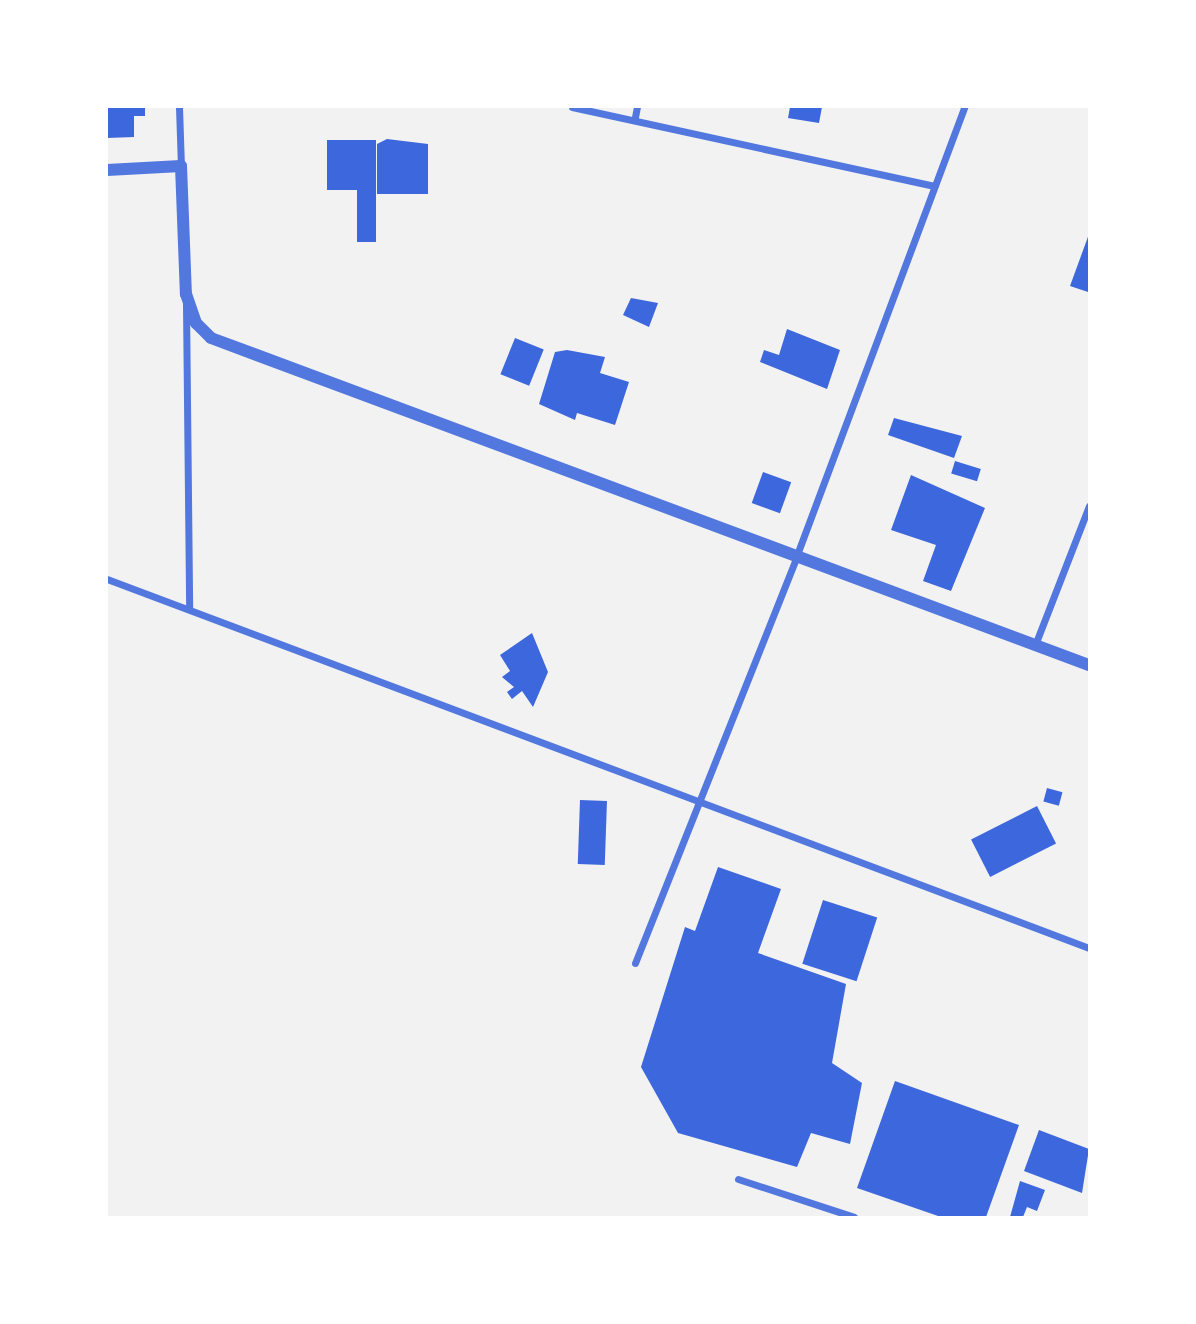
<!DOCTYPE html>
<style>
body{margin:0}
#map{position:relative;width:1196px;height:1324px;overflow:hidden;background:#f2f2f2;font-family:"DM Sans",sans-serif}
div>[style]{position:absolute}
.building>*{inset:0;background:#3d67dc;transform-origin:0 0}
.minor>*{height:7px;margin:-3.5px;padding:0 3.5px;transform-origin:3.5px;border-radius:3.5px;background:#5277de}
.tertiary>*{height:12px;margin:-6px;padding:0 6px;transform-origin:6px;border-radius:6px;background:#5277de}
span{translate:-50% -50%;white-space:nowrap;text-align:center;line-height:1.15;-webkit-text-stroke:6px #fff;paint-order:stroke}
.frame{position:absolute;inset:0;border:108px solid #fff;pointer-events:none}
</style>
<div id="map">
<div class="building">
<i style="clip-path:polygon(107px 107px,145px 107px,145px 116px,134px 116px,134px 137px,107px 138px)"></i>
<i style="clip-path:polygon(790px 107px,822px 107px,819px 123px,788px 118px)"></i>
<i style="clip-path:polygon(387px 139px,428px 144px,428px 194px,377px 194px,377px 144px)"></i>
<i style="clip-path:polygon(327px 140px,376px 140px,376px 242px,357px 242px,357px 190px,327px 190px)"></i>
<i style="clip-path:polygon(1089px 234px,1089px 290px,1088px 292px,1070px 286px)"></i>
<i style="clip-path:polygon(631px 298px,658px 303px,649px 327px,623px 315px)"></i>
<i style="clip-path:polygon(787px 329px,840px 350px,827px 389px,760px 362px,764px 350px,779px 355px)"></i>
<i style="left:515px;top:338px;width:31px;height:39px;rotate:22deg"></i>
<i style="clip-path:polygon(567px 350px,605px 357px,600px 373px,629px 382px,615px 425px,577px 413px,575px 420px,539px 404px,555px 352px)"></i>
<i style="clip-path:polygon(894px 418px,962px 436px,954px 458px,888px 435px)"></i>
<i style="left:955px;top:461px;width:27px;height:13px;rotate:17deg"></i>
<i style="left:763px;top:472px;width:30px;height:33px;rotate:20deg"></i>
<i style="clip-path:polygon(911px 475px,985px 508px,951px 591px,923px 581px,936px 545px,891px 530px)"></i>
<i style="clip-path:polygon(532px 633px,548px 672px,533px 707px,522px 691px,512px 699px,507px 692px,514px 687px,502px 677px,510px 671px,500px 655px)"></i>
<i style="left:1047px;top:788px;width:16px;height:14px;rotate:15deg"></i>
<i style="left:580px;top:800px;width:27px;height:64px;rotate:2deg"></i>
<i style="left:1037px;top:806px;width:42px;height:74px;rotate:63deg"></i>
<i style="clip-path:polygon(718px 867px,781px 889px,758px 953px,846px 984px,832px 1063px,862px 1083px,850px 1144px,811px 1133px,797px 1167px,678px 1133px,641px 1067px,685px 927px,695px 931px)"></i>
<i style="left:823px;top:900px;width:57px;height:67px;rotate:18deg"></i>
<i style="clip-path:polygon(895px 1081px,1019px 1125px,986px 1217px,941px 1217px,857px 1188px)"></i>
<i style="clip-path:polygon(1039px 1130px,1089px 1149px,1082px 1193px,1024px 1171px)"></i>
<i style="clip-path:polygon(1020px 1181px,1045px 1190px,1037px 1211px,1027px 1207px,1023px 1217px,1010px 1217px)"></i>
</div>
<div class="minor">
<i style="left:179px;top:107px;width:59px;rotate:88.1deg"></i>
<i style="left:572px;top:107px;width:371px;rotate:12.3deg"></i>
<i style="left:635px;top:117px;width:10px;rotate:-79deg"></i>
<i style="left:186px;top:305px;width:303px;rotate:89.4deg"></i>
<i style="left:107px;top:579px;width:1049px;rotate:20.59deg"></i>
<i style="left:1035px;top:645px;width:149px;rotate:-68.8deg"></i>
<i style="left:635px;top:963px;width:434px;rotate:-68.3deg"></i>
<i style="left:795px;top:560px;width:483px;rotate:-69.5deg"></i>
<i style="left:738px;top:1179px;width:122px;rotate:18.1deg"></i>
</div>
<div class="tertiary">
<i style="left:107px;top:170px;width:74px;rotate:-3.1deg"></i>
<i style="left:181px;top:166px;width:128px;rotate:87.8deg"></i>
<i style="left:186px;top:294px;width:31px;rotate:71deg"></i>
<i style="left:196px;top:323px;width:21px;rotate:45deg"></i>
<i style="left:211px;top:338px;width:937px;rotate:20.43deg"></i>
</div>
<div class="frame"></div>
</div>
